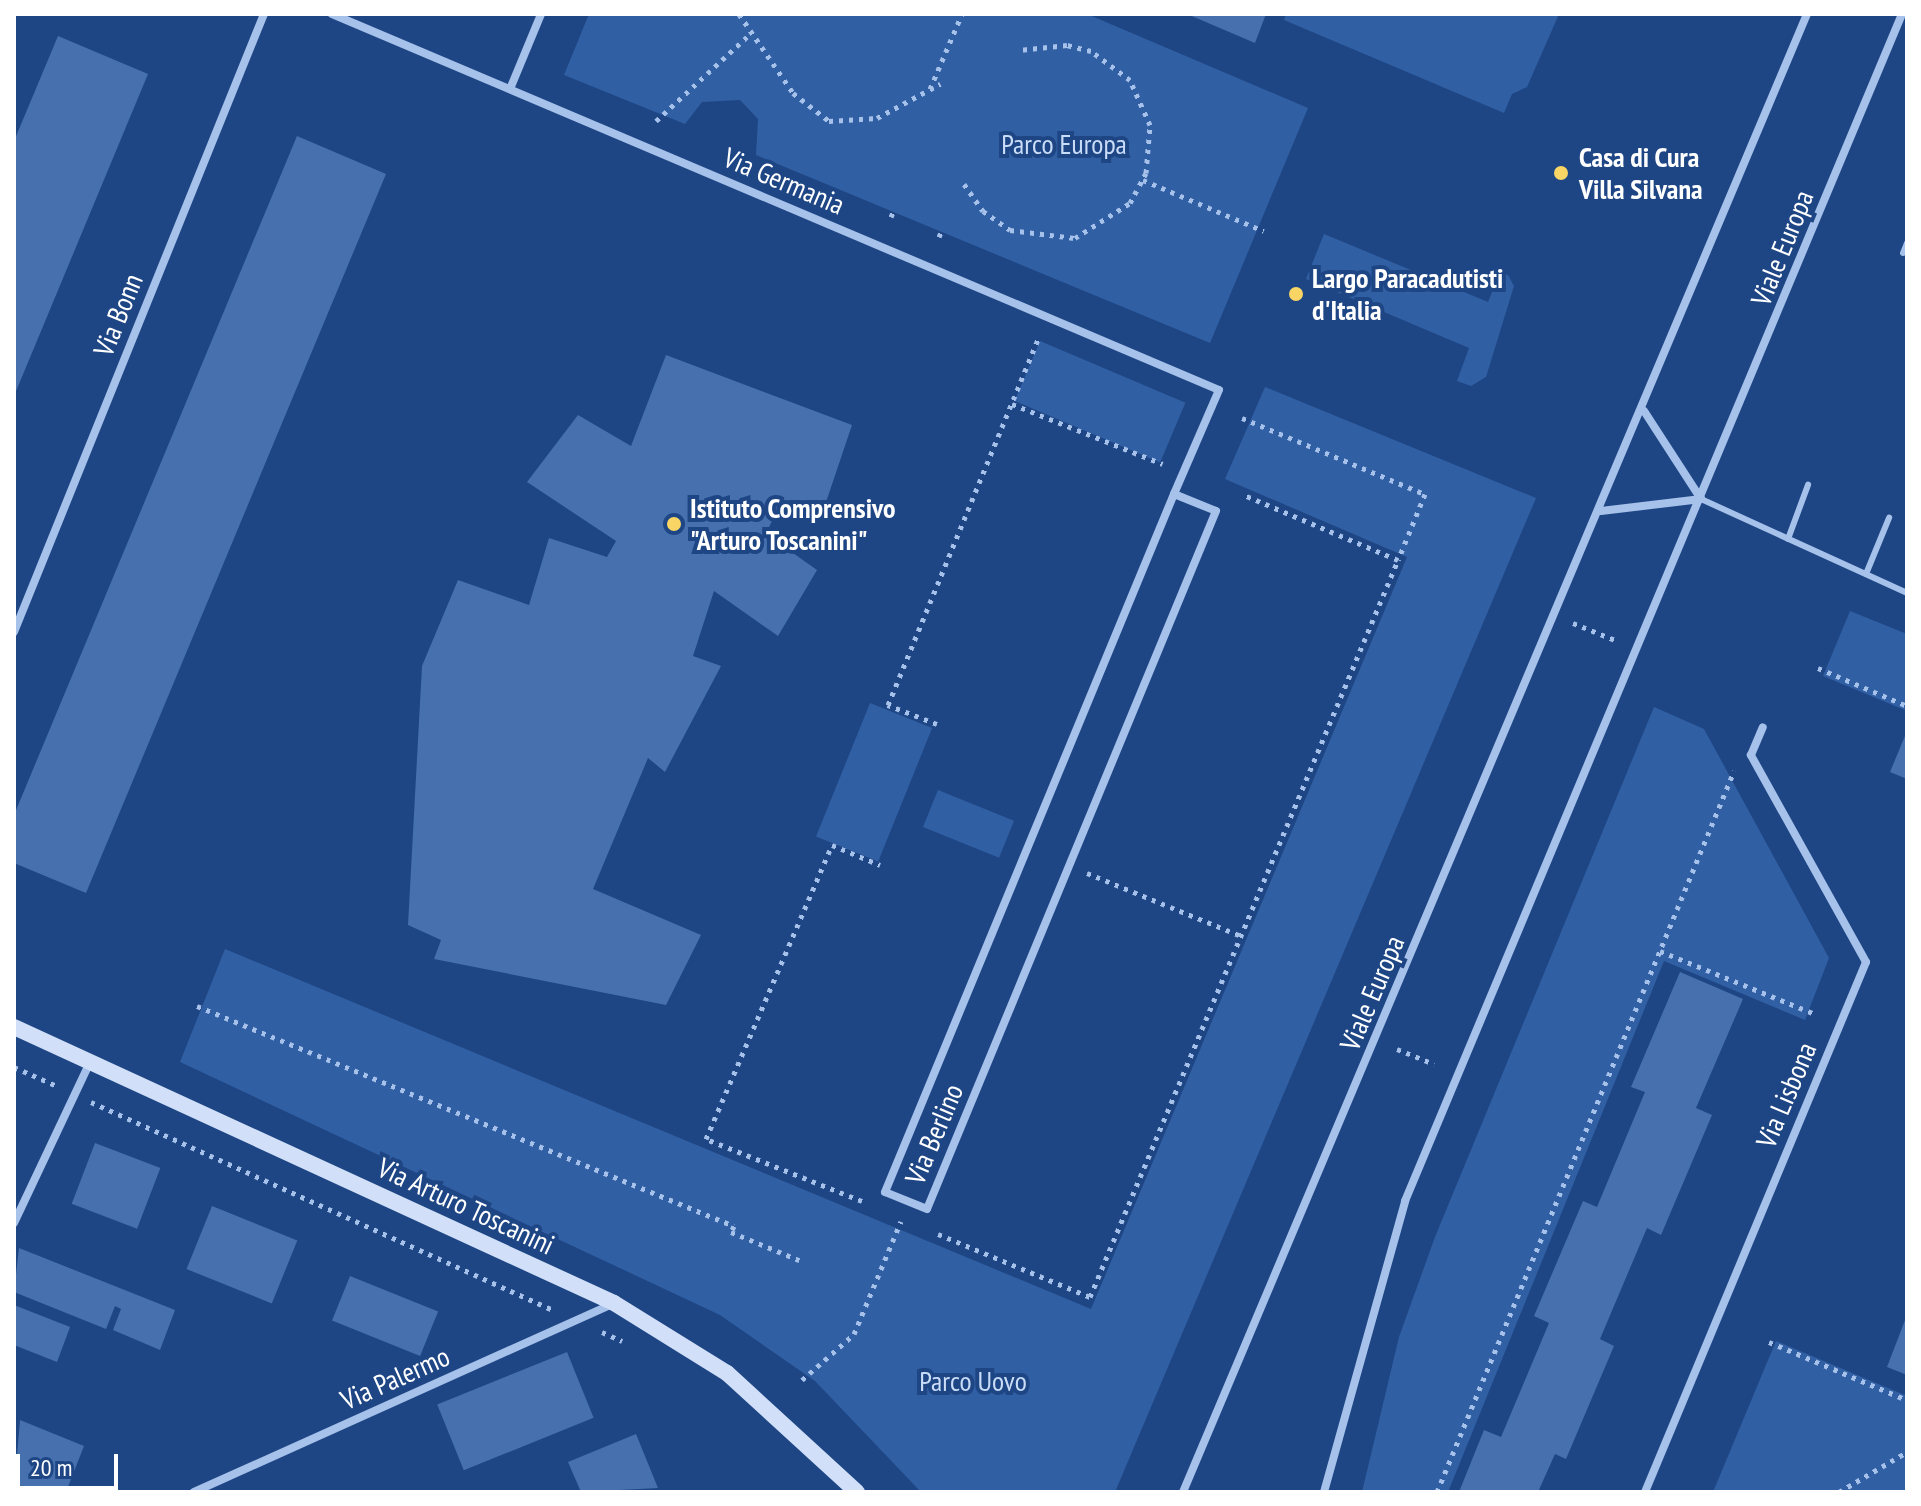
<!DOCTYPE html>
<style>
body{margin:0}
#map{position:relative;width:1921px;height:1506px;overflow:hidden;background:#1e4685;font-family:"PT Sans Narrow",sans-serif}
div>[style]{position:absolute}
.green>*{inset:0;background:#315fa3;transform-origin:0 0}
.building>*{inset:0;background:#4670ae;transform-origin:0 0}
.path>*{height:5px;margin-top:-2.5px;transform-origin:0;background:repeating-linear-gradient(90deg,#a6c1ea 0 4px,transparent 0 10px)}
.lane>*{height:6px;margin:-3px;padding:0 3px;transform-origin:3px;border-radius:3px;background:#a6c1ea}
.street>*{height:8px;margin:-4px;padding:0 4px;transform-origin:4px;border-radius:4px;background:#a6c1ea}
.secondary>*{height:16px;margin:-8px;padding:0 8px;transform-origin:8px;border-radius:8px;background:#d1e0f8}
.dots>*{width:22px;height:22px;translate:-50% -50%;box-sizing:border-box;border:4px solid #1e4685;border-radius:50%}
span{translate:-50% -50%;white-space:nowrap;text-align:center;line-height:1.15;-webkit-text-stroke:8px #1e4685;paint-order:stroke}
.park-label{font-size:28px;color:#caddf8}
.poi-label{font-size:28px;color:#fff;font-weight:700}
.left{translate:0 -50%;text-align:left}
.street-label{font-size:28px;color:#fff}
.frame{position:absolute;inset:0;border:16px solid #fff;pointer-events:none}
.scale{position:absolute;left:16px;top:1454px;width:102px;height:36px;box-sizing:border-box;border:4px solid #fff;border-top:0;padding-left:10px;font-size:24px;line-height:28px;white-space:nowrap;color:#fff;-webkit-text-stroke:6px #1e4685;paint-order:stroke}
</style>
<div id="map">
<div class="green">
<i style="clip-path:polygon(589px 14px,1087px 14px,1308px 108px,1210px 343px,756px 155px,758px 119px,740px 100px,702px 102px,685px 124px,564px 75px)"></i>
<i style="clip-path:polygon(1286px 14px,1559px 14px,1527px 87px,1512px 94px,1504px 113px,1284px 20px)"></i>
<i style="clip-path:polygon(1324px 234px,1488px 302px,1500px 273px,1508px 275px,1514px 286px,1486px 377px,1471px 386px,1457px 381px,1469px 348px,1306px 279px)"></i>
<i style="left:1040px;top:341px;width:158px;height:65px;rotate:23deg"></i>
<i style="clip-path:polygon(1265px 387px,1536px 498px,1115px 1492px,921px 1492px,815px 1381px,720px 1315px,180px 1062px,225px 949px,1091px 1309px,1407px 557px,1225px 479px)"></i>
<i style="clip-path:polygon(1850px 611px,1907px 634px,1907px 711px,1823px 676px)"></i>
<i style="left:870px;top:703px;width:67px;height:144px;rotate:22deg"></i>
<i style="clip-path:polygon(1654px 707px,1704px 729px,1829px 958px,1805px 1020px,1664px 961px,1448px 1492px,1362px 1492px,1399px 1337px,1435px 1237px)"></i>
<i style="left:938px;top:790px;width:82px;height:40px;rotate:22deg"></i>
<i style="clip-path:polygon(1776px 1341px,1907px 1396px,1907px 1492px,1713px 1492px)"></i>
</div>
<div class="building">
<i style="clip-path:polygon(1187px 14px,1266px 14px,1255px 43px)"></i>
<i style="clip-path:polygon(58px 36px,148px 74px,14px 396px,14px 141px)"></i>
<i style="clip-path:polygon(297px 136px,386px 174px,86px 893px,14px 863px,14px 815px)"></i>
<i style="clip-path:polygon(666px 355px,852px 425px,820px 520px,782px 499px,766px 534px,817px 570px,778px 636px,714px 591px,693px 656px,721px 666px,665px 772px,648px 758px,593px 889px,701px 935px,666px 1005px,434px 959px,441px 940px,408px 925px,422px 666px,458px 580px,529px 605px,549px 538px,607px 557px,616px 541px,527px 482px,578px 415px,631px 446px)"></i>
<i style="clip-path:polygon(1907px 731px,1907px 779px,1890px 772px)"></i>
<i style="clip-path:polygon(1680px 972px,1743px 999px,1696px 1108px,1712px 1115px,1661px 1235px,1647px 1228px,1600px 1339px,1614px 1346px,1566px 1459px,1555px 1454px,1538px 1492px,1459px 1492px,1484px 1430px,1501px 1437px,1549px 1323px,1534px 1316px,1583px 1201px,1597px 1207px,1645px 1092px,1631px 1087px)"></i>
<i style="left:95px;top:1143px;width:70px;height:65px;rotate:21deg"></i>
<i style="left:212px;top:1206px;width:92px;height:68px;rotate:22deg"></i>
<i style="clip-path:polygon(19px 1248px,175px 1310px,160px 1350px,113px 1330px,121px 1309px,115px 1306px,106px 1329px,14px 1292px)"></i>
<i style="left:350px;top:1276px;width:95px;height:48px;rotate:22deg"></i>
<i style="clip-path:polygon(14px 1305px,70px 1327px,57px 1362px,14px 1345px)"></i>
<i style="clip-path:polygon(1907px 1315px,1907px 1375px,1887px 1367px)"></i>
<i style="left:567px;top:1352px;width:71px;height:140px;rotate:68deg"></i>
<i style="clip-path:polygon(20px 1420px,84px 1446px,66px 1492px,14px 1492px)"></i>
<i style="clip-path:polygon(636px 1434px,658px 1488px,581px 1492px,568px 1462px)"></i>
</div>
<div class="path">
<i style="left:739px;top:14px;width:96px;rotate:55.6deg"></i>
<i style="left:793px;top:93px;width:46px;rotate:37.9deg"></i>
<i style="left:829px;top:121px;width:48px;rotate:-3.6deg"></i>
<i style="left:877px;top:118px;width:72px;rotate:-28.4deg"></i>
<i style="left:930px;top:89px;width:82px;rotate:-66.9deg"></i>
<i style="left:656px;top:121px;width:127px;rotate:-42.8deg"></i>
<i style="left:1143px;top:180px;width:131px;rotate:22.9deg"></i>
<i style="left:964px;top:184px;width:33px;rotate:55deg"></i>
<i style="left:983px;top:211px;width:33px;rotate:35deg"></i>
<i style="left:1010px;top:230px;width:65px;rotate:7deg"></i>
<i style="left:1075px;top:238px;width:65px;rotate:-32.5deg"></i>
<i style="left:1130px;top:203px;width:34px;rotate:-62deg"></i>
<i style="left:1146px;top:173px;width:48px;rotate:-85.2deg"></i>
<i style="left:1150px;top:125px;width:49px;rotate:-114deg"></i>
<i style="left:1130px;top:80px;width:49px;rotate:-143.4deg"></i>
<i style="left:1091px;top:51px;width:25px;rotate:-166deg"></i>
<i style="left:1067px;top:45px;width:48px;rotate:174.1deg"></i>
<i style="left:891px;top:217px;width:8px;rotate:-67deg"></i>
<i style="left:939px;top:237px;width:8px;rotate:-67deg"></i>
<i style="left:1012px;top:404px;width:162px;rotate:21.7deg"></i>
<i style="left:1242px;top:418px;width:198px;rotate:22.6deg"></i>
<i style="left:1425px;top:494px;width:71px;rotate:112.2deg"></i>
<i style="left:1573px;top:623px;width:45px;rotate:22deg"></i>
<i style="left:1818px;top:668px;width:97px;rotate:23.1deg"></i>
<i style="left:937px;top:724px;width:53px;rotate:-158.8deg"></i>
<i style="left:888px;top:705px;width:398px;rotate:-67.7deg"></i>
<i style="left:1087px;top:873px;width:166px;rotate:22.2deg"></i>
<i style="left:1660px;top:951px;width:167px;rotate:22.1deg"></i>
<i style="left:197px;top:1006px;width:580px;rotate:22.28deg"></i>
<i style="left:734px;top:1226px;width:7px;rotate:117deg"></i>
<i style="left:731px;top:1232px;width:74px;rotate:22.4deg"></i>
<i style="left:1397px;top:1049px;width:40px;rotate:22deg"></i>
<i style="left:14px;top:1067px;width:47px;rotate:23.8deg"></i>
<i style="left:91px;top:1102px;width:507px;rotate:24.24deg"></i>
<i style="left:862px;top:1201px;width:168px;rotate:-158.3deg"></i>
<i style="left:706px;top:1139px;width:320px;rotate:-66.8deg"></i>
<i style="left:832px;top:845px;width:52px;rotate:22.6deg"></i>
<i style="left:938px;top:1234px;width:165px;rotate:22.5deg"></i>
<i style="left:1090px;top:1297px;width:799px;rotate:-67.32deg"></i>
<i style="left:1398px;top:560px;width:167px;rotate:-157.1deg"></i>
<i style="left:602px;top:1332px;width:22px;rotate:24deg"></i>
<i style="left:1769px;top:1342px;width:150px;rotate:22.8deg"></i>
<i style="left:802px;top:1380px;width:69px;rotate:-41.5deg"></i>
<i style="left:854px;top:1334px;width:122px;rotate:-67.4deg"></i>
<i style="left:1437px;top:1492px;width:780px;rotate:-67.61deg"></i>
<i style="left:1839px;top:1492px;width:79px;rotate:-30.5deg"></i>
</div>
<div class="lane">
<i style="left:1903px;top:253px;width:11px;rotate:-68deg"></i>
<i style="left:1701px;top:499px;width:226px;rotate:24.5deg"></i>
<i style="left:1788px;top:539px;width:58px;rotate:-69.7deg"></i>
<i style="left:1866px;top:574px;width:61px;rotate:-67.7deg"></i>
</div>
<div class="street">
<i style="left:332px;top:14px;width:963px;rotate:22.97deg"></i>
<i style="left:1219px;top:390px;width:113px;rotate:113.4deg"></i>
<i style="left:510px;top:89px;width:81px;rotate:-67.5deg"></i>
<i style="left:1174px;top:494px;width:45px;rotate:22deg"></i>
<i style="left:1216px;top:511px;width:755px;rotate:112.49deg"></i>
<i style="left:927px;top:1209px;width:45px;rotate:-158deg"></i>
<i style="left:885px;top:1192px;width:755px;rotate:-67.51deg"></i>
<i style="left:1601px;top:511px;width:101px;rotate:-6.8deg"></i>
<i style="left:1701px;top:499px;width:105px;rotate:-122.9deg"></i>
<i style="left:14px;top:632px;width:667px;rotate:-67.98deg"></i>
<i style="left:14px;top:1223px;width:178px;rotate:-64.7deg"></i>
<i style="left:194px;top:1492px;width:459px;rotate:-24.2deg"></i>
<i style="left:1183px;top:1492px;width:1604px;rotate:-67.11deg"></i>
<i style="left:1324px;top:1492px;width:302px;rotate:-74.4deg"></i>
<i style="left:1405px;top:1201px;width:1287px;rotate:-67.28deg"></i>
<i style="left:1645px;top:1492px;width:574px;rotate:-67.36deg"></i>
<i style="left:1866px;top:962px;width:237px;rotate:-119.1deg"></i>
<i style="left:1751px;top:755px;width:30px;rotate:-67deg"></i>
</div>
<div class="secondary">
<i style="left:14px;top:1027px;width:660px;rotate:24.7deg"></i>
<i style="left:614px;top:1303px;width:133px;rotate:31.8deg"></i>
<i style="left:727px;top:1373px;width:176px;rotate:42.5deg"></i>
</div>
<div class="dots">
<i style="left:1561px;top:173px;background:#f9d565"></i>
<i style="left:1296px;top:294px;background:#f9d565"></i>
<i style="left:674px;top:524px;background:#f9d565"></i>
</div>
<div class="park-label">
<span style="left:1064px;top:144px">Parco Europa</span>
<span style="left:973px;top:1381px">Parco Uovo</span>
</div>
<div class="poi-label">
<span class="left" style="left:1579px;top:173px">Casa di Cura<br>Villa Silvana</span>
<span class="left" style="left:1312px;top:294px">Largo Paracadutisti<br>d'Italia</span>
<span class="left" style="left:690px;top:524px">Istituto Comprensivo<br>"Arturo Toscanini"</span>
</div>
<div class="street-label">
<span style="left:784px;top:181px;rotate:23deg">Via Germania</span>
<span style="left:1782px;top:248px;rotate:-68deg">Viale Europa</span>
<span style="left:118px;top:315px;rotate:-68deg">Via Bonn</span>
<span style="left:1372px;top:993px;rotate:-67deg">Viale Europa</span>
<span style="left:1786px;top:1095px;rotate:-67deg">Via Lisbona</span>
<span style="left:934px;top:1134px;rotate:-67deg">Via Berlino</span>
<span style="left:466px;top:1206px;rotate:25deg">Via Arturo Toscanini</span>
<span style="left:395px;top:1378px;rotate:-24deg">Via Palermo</span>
</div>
<div class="frame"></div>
<div class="scale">20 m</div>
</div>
